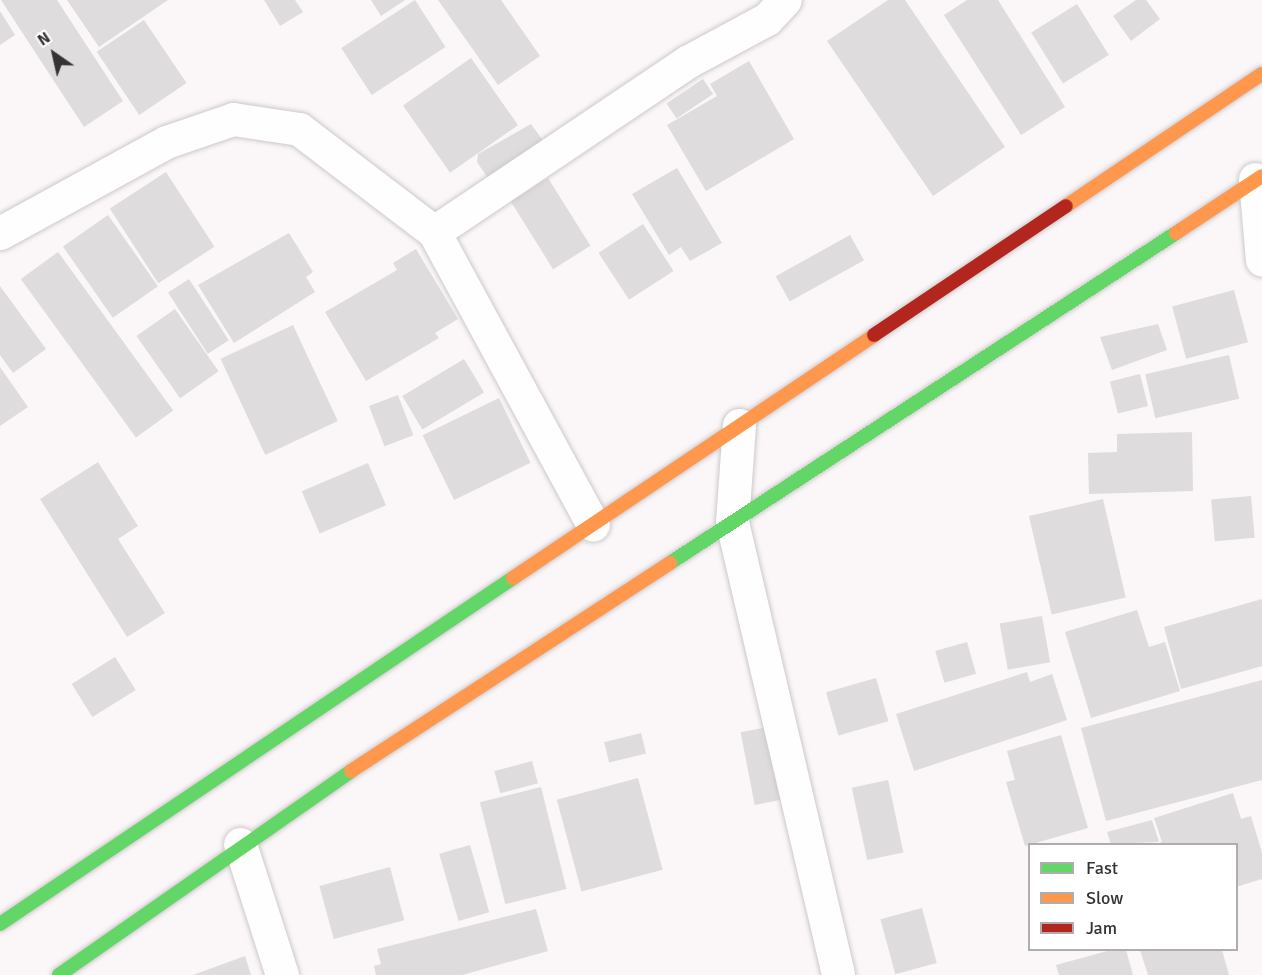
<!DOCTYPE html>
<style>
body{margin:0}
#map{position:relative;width:1262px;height:975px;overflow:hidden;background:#fbf6f8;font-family:Signika,sans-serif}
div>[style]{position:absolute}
.building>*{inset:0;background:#dfdcdd;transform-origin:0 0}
.roads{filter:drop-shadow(0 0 2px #cdc9cb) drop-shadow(0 0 2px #cdc9cb)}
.street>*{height:33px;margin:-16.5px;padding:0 16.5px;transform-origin:16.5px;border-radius:16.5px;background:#fefefe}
.fast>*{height:14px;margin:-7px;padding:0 7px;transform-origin:7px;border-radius:7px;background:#63d668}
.slow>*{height:14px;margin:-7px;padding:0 7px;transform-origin:7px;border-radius:7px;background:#ff974d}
.jam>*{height:14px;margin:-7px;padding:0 7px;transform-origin:7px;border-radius:7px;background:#b3261e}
span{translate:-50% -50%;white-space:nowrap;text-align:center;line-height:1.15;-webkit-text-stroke:4.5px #fff;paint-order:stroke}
.legend{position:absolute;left:1028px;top:843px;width:210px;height:108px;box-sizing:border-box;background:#fff;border:2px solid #afadae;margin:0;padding:8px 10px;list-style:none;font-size:18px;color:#363334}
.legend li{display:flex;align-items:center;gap:12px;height:30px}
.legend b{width:30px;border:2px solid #afadae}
.north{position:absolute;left:24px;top:24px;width:60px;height:60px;-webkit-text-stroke:4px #fff;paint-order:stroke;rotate:326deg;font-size:16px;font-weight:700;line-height:24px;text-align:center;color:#363334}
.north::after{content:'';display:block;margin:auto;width:21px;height:27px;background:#363334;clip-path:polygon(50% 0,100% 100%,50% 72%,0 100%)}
</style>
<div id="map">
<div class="building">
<i style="clip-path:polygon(1px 0,57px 0,123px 101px,84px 127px)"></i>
<i style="clip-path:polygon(67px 0,168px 0,99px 47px)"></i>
<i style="clip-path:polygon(264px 0,295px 0,303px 12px,280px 26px)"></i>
<i style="clip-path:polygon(371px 0,405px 0,381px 16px)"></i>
<i style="left:415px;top:0;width:56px;height:88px;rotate:57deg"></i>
<i style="clip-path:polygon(438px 0,501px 0,540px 56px,498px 85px)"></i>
<i style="clip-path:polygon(888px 0,905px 0,1005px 147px,933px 196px,827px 41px)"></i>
<i style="clip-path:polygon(967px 0,998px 0,1065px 107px,1021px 135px,944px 15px)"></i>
<i style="clip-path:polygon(1136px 0,1146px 0,1160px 19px,1131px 41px,1113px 16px)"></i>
<i style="left:1077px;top:4px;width:60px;height:54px;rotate:58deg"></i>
<i style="clip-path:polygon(0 11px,15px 35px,0 45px)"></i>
<i style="left:144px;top:20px;width:76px;height:57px;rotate:56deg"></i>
<i style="left:471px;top:58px;width:82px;height:83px;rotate:55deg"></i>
<i style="clip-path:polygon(749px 61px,794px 139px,706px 191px,667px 125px,717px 96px,710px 84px)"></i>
<i style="left:703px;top:79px;width:18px;height:44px;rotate:56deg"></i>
<i style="clip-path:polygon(531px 124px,544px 142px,489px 180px,477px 162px,478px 154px)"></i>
<i style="clip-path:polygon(677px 168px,722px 243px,690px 261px,681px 247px,669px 255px,632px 194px)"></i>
<i style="left:166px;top:172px;width:89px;height:67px;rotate:57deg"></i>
<i style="left:548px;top:178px;width:80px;height:44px;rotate:58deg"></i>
<i style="left:108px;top:215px;width:87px;height:55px;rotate:55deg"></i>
<i style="left:643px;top:224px;width:56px;height:53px;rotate:57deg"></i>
<i style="clip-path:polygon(289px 233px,313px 272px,306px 277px,315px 292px,234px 343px,198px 285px)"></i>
<i style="left:850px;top:235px;width:29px;height:85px;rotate:61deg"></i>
<i style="clip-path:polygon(416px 249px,458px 319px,435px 333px,439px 338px,366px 381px,325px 312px,397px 270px,393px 263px)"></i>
<i style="left:58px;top:252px;width:196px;height:46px;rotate:54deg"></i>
<i style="left:189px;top:279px;width:73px;height:25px;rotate:57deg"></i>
<i style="clip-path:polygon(0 286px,46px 349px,13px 373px,0 355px)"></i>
<i style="left:1234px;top:290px;width:54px;height:64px;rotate:75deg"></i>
<i style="left:175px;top:309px;width:76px;height:47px;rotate:55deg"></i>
<i style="clip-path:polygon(1158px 324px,1167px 350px,1112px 370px,1100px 337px)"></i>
<i style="left:293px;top:325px;width:106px;height:80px;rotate:65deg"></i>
<i style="left:1229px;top:355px;width:45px;height:86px;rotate:77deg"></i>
<i style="left:464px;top:359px;width:39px;height:72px;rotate:59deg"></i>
<i style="clip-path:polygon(0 367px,28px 407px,0 426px)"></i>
<i style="left:1140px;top:374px;width:33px;height:31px;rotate:76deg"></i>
<i style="left:398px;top:395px;width:43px;height:31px;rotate:69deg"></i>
<i style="left:499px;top:398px;width:72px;height:85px;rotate:64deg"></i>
<i style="clip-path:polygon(1192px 432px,1193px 491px,1089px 494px,1088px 453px,1117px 452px,1117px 434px)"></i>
<i style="clip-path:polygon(98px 462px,138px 526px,118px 539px,165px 613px,127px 637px,40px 499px)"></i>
<i style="left:368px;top:463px;width:46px;height:72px;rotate:67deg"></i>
<i style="left:1251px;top:496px;width:42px;height:40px;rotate:85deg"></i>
<i style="left:1103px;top:499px;width:101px;height:76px;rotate:77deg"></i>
<i style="clip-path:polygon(1262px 599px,1262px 666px,1181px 689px,1164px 627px)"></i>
<i style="clip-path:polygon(1137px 610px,1149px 647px,1165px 642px,1180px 691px,1091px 718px,1065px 632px)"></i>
<i style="left:1042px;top:616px;width:47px;height:43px;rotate:80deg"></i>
<i style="left:967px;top:642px;width:33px;height:33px;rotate:74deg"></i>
<i style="left:115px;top:657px;width:39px;height:51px;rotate:58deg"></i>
<i style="clip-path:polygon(1027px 672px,1030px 682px,1052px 674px,1067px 720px,914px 771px,896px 714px)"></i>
<i style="left:876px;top:678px;width:45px;height:52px;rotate:74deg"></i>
<i style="clip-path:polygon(1262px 680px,1262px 780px,1106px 821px,1081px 728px)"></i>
<i style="left:773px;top:726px;width:74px;height:33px;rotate:79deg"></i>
<i style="left:641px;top:733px;width:21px;height:38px;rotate:76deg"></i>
<i style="clip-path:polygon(1061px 735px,1088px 828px,1025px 846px,1006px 782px,1015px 780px,1007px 751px)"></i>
<i style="left:532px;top:761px;width:23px;height:39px;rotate:75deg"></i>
<i style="left:638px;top:778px;width:95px;height:84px;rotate:75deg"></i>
<i style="left:888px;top:780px;width:74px;height:37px;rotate:78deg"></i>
<i style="left:541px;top:787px;width:105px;height:63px;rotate:76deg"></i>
<i style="clip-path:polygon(1233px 793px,1241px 819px,1251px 816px,1262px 853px,1262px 879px,1236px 887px,1236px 844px,1156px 844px,1162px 842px,1154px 818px)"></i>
<i style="clip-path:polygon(1152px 820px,1159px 842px,1111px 844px,1107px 832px)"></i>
<i style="left:470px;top:845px;width:70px;height:32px;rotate:74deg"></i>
<i style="left:390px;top:867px;width:55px;height:73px;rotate:75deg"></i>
<i style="left:922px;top:908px;width:57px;height:43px;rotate:75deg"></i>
<i style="clip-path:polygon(536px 909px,548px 951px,462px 975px,376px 975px,374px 966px,381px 964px,377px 949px)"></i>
<i style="clip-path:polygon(1111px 950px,1126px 950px,1133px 975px,1059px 975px,1056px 965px)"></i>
<i style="clip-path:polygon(1140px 950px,1222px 950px,1229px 975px,1148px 975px)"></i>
<i style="clip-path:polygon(245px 956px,251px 975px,193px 975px)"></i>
</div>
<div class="roads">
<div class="street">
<i style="left:1255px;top:179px;width:81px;rotate:85.1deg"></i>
<i style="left:434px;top:232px;width:305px;rotate:-33.9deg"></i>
<i style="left:687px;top:62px;width:91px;rotate:-28.3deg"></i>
<i style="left:767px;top:19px;width:26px;rotate:-47deg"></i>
<i style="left:0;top:233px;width:189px;rotate:-28.7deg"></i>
<i style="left:166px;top:142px;width:71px;rotate:-18.9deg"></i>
<i style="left:233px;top:119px;width:67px;rotate:8.6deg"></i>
<i style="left:299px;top:129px;width:170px;rotate:37.3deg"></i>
<i style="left:434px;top:232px;width:333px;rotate:61.5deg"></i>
<i style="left:739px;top:425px;width:97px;rotate:94.1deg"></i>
<i style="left:732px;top:522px;width:465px;rotate:76.8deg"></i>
<i style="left:240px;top:844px;width:138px;rotate:72.2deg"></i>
</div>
<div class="fast">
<i style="left:670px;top:563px;width:604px;rotate:-33.11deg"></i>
<i style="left:0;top:924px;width:619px;rotate:-34deg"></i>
<i style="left:59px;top:975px;width:356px;rotate:-34.9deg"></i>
</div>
<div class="slow">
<i style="left:1066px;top:206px;width:236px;rotate:-34deg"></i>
<i style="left:1176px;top:233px;width:103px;rotate:-33.5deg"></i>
<i style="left:513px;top:578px;width:435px;rotate:-33.9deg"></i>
<i style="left:351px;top:771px;width:381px;rotate:-33.1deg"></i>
</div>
<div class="jam">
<i style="left:874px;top:335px;width:231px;rotate:-33.9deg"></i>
</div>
</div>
<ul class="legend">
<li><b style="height:8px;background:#63d668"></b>Fast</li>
<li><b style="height:8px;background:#ff974d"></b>Slow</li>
<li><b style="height:8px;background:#b3261e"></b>Jam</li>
</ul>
<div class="north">N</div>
</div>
